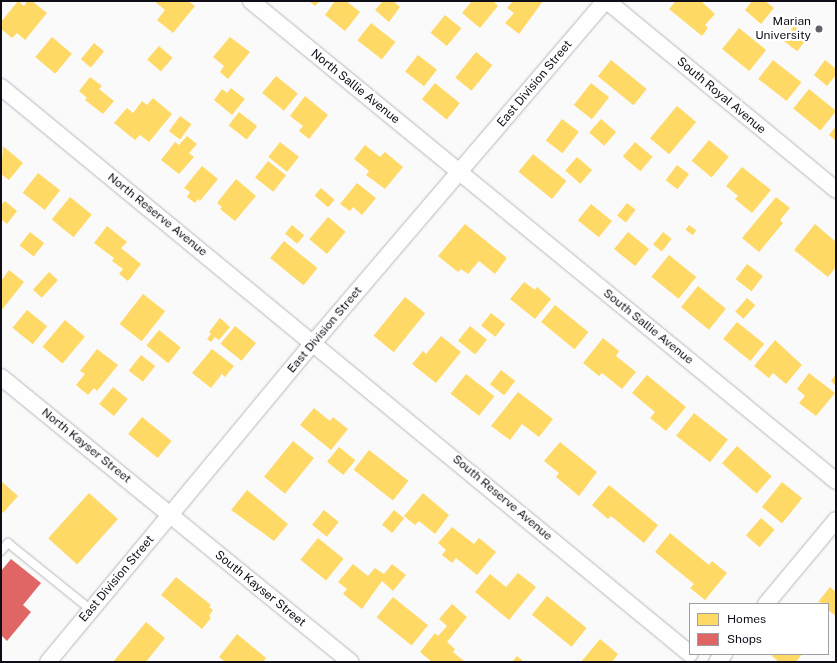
<!DOCTYPE html>
<style>
body{margin:0}
#map{position:relative;width:837px;height:663px;overflow:hidden;background:#fafafa;font-family:"Public Sans",sans-serif}
div>[style]{position:absolute}
.homes>*{inset:0;background:#ffd966;transform-origin:0 0}
.shops>*{inset:0;background:#e06666}
.roads{filter:drop-shadow(0 0 1px #b7b6bc) drop-shadow(0 0 1px #b7b6bc)}
.service>*{height:8px;margin:-4px;padding:0 4px;transform-origin:4px;border-radius:4px;background:#fefefe}
.minor>*{height:16px;margin:-8px;padding:0 8px;transform-origin:8px;border-radius:8px;background:#fefefe}
.dots>*{width:11px;height:11px;translate:-50% -50%;box-sizing:border-box;border:2px solid #fff;border-radius:50%}
span{translate:-50% -50%;white-space:nowrap;text-align:center;line-height:1.15;-webkit-text-stroke:4px #fff;paint-order:stroke}
.poi-label{font-size:12px;color:#0f0e18}
.right{translate:-100% -50%;text-align:right}
.street-label{font-size:12px;color:#0f0e18}
.frame{position:absolute;inset:0;border:2px solid #0f0e18;pointer-events:none}
.legend{position:absolute;left:689px;top:603px;width:140px;height:52px;box-sizing:border-box;background:#fff;border:1px solid #9f9fa3;margin:0;padding:5px 7px;list-style:none;font-size:12px;color:#0f0e18}
.legend li{display:flex;align-items:center;gap:8px;height:20px}
.legend b{width:20px;border:1px solid #9f9fa3}
</style>
<div id="map">
<div class="homes">
<i style="clip-path:polygon(18px 1px,24px 6px,27px 1px,32px 1px,47px 13px,25px 40px,17px 33px,12px 38px,1px 29px,1px 22px)"></i>
<i style="clip-path:polygon(154px 1px,188px 1px,195px 6px,173px 33px,157px 20px,165px 10px)"></i>
<i style="clip-path:polygon(309px 1px,320px 1px,315px 6px)"></i>
<i style="clip-path:polygon(335px 1px,346px 1px,360px 12px,345px 31px,325px 15px)"></i>
<i style="clip-path:polygon(383px 1px,393px 1px,400px 7px,389px 22px,375px 10px)"></i>
<i style="clip-path:polygon(472px 1px,493px 1px,498px 6px,480px 28px,462px 13px)"></i>
<i style="clip-path:polygon(513px 1px,543px 1px,519px 34px,505px 23px,514px 13px,507px 8px)"></i>
<i style="clip-path:polygon(676px 1px,701px 1px,715px 14px,705px 25px,708px 28px,702px 36px,669px 9px)"></i>
<i style="clip-path:polygon(752px 1px,765px 1px,774px 8px,761px 24px,745px 10px)"></i>
<i style="left:445px;top:15px;width:21px;height:23px;rotate:39deg"></i>
<i style="left:371px;top:23px;width:31px;height:22px;rotate:38deg"></i>
<i style="left:794px;top:26px;width:18px;height:18px;rotate:38deg"></i>
<i style="left:739px;top:28px;width:35px;height:27px;rotate:39deg"></i>
<i style="left:52px;top:37px;width:26px;height:26px;rotate:40deg"></i>
<i style="clip-path:polygon(230px 37px,250px 52px,228px 79px,220px 72px,224px 66px,213px 57px)"></i>
<i style="left:94px;top:43px;width:13px;height:21px;rotate:39deg"></i>
<i style="left:159px;top:46px;width:18px;height:18px;rotate:41deg"></i>
<i style="left:476px;top:52px;width:21px;height:33px;rotate:39deg"></i>
<i style="left:418px;top:55px;width:24px;height:21px;rotate:38deg"></i>
<i style="left:611px;top:60px;width:46px;height:21px;rotate:39deg"></i>
<i style="left:773px;top:60px;width:36px;height:24px;rotate:38deg"></i>
<i style="clip-path:polygon(825px 60px,836px 69px,836px 75px,827px 86px,814px 75px)"></i>
<i style="left:276px;top:76px;width:28px;height:22px;rotate:39deg"></i>
<i style="clip-path:polygon(90px 77px,102px 86px,99px 89px,114px 101px,103px 114px,85px 100px,87px 98px,79px 91px)"></i>
<i style="left:435px;top:83px;width:32px;height:21px;rotate:39deg"></i>
<i style="left:591px;top:83px;width:23px;height:28px;rotate:38deg"></i>
<i style="clip-path:polygon(231px 88px,245px 99px,232px 115px,214px 100px,222px 89px,227px 93px)"></i>
<i style="left:809px;top:89px;width:35px;height:25px;rotate:39deg"></i>
<i style="clip-path:polygon(305px 96px,328px 115px,309px 139px,299px 131px,303px 126px,290px 116px)"></i>
<i style="clip-path:polygon(153px 98px,172px 114px,149px 142px,140px 135px,135px 140px,114px 123px,127px 108px,133px 113px,142px 101px,147px 105px)"></i>
<i style="left:677px;top:106px;width:25px;height:42px;rotate:40deg"></i>
<i style="left:239px;top:112px;width:23px;height:17px;rotate:38deg"></i>
<i style="left:180px;top:116px;width:14px;height:19px;rotate:36deg"></i>
<i style="left:562px;top:119px;width:21px;height:27px;rotate:37deg"></i>
<i style="left:601px;top:119px;width:20px;height:18px;rotate:41deg"></i>
<i style="clip-path:polygon(836px 126px,836px 141px,829px 135px)"></i>
<i style="clip-path:polygon(187px 136px,197px 144px,189px 153px,194px 157px,179px 174px,161px 160px,175px 142px,179px 145px)"></i>
<i style="left:709px;top:140px;width:26px;height:27px;rotate:40deg"></i>
<i style="left:280px;top:142px;width:24px;height:19px;rotate:38deg"></i>
<i style="left:635px;top:142px;width:23px;height:19px;rotate:40deg"></i>
<i style="clip-path:polygon(365px 145px,380px 157px,385px 152px,403px 167px,385px 189px,366px 175px,369px 171px,354px 159px)"></i>
<i style="clip-path:polygon(3px 146px,23px 163px,9px 180px,1px 174px)"></i>
<i style="left:533px;top:154px;width:43px;height:23px;rotate:39deg"></i>
<i style="left:577px;top:157px;width:20px;height:18px;rotate:41deg"></i>
<i style="left:268px;top:161px;width:23px;height:21px;rotate:38deg"></i>
<i style="left:677px;top:165px;width:15px;height:19px;rotate:37deg"></i>
<i style="clip-path:polygon(202px 166px,218px 179px,200px 201px,198px 199px,195px 203px,187px 197px,190px 192px,184px 188px)"></i>
<i style="clip-path:polygon(742px 167px,771px 190px,752px 213px,735px 199px,738px 196px,726px 186px)"></i>
<i style="left:38px;top:173px;width:28px;height:25px;rotate:38deg"></i>
<i style="clip-path:polygon(236px 179px,256px 196px,235px 221px,220px 209px,222px 207px,217px 203px)"></i>
<i style="clip-path:polygon(357px 183px,376px 198px,362px 215px,353px 207px,350px 211px,340px 204px)"></i>
<i style="left:321px;top:188px;width:18px;height:10px;rotate:41deg"></i>
<i style="left:70px;top:197px;width:28px;height:29px;rotate:39deg"></i>
<i style="clip-path:polygon(776px 197px,790px 208px,780px 220px,783px 223px,759px 252px,742px 238px)"></i>
<i style="clip-path:polygon(5px 201px,17px 211px,7px 224px,1px 219px,1px 205px)"></i>
<i style="left:627px;top:203px;width:11px;height:16px;rotate:38deg"></i>
<i style="left:591px;top:204px;width:27px;height:21px;rotate:39deg"></i>
<i style="left:328px;top:217px;width:23px;height:29px;rotate:40deg"></i>
<i style="clip-path:polygon(465px 224px,507px 258px,495px 274px,479px 261px,468px 274px,461px 269px,458px 272px,438px 256px)"></i>
<i style="clip-path:polygon(815px 224px,836px 242px,836px 267px,828px 277px,794px 250px)"></i>
<i style="left:292px;top:225px;width:16px;height:11px;rotate:40deg"></i>
<i style="left:689px;top:225px;width:9px;height:6px;rotate:36deg"></i>
<i style="clip-path:polygon(107px 226px,127px 242px,121px 248px,141px 264px,128px 281px,119px 274px,123px 269px,112px 261px,114px 258px,94px 243px)"></i>
<i style="left:30px;top:232px;width:18px;height:17px;rotate:38deg"></i>
<i style="left:628px;top:232px;width:27px;height:22px;rotate:39deg"></i>
<i style="left:663px;top:232px;width:11px;height:16px;rotate:38deg"></i>
<i style="left:284px;top:241px;width:43px;height:22px;rotate:39deg"></i>
<i style="left:669px;top:255px;width:35px;height:28px;rotate:39deg"></i>
<i style="left:747px;top:264px;width:20px;height:19px;rotate:37deg"></i>
<i style="clip-path:polygon(9px 270px,24px 282px,1px 311px,1px 281px)"></i>
<i style="left:49px;top:272px;width:12px;height:24px;rotate:42deg"></i>
<i style="clip-path:polygon(524px 282px,535px 290px,537px 287px,551px 299px,535px 319px,510px 299px)"></i>
<i style="left:698px;top:286px;width:36px;height:27px;rotate:39deg"></i>
<i style="left:143px;top:294px;width:28px;height:38px;rotate:38deg"></i>
<i style="left:405px;top:297px;width:26px;height:50px;rotate:39deg"></i>
<i style="left:747px;top:298px;width:11px;height:18px;rotate:41deg"></i>
<i style="left:555px;top:305px;width:43px;height:22px;rotate:39deg"></i>
<i style="left:27px;top:310px;width:26px;height:23px;rotate:39deg"></i>
<i style="left:491px;top:313px;width:18px;height:16px;rotate:38deg"></i>
<i style="clip-path:polygon(220px 318px,230px 327px,219px 340px,215px 337px,211px 342px,207px 339px,211px 334px,209px 332px)"></i>
<i style="left:65px;top:320px;width:26px;height:35px;rotate:40deg"></i>
<i style="left:737px;top:322px;width:35px;height:22px;rotate:39deg"></i>
<i style="left:235px;top:326px;width:27px;height:23px;rotate:39deg"></i>
<i style="left:470px;top:326px;width:22px;height:19px;rotate:39deg"></i>
<i style="left:159px;top:330px;width:28px;height:20px;rotate:39deg"></i>
<i style="clip-path:polygon(441px 336px,461px 352px,436px 383px,412px 364px,423px 351px,426px 354px)"></i>
<i style="clip-path:polygon(603px 338px,619px 351px,616px 356px,636px 372px,622px 389px,602px 373px,599px 376px,583px 363px)"></i>
<i style="clip-path:polygon(775px 340px,802px 365px,786px 384px,773px 373px,769px 378px,754px 366px)"></i>
<i style="clip-path:polygon(97px 349px,118px 365px,97px 391px,94px 388px,88px 395px,76px 385px,85px 374px,80px 371px)"></i>
<i style="clip-path:polygon(212px 349px,234px 366px,225px 377px,222px 374px,211px 388px,192px 373px)"></i>
<i style="left:141px;top:355px;width:18px;height:20px;rotate:38deg"></i>
<i style="left:501px;top:370px;width:18px;height:18px;rotate:38deg"></i>
<i style="clip-path:polygon(809px 373px,835px 393px,816px 416px,799px 403px,805px 396px,797px 389px)"></i>
<i style="left:466px;top:374px;width:36px;height:25px;rotate:38deg"></i>
<i style="clip-path:polygon(836px 374px,836px 386px,831px 381px)"></i>
<i style="clip-path:polygon(647px 375px,686px 407px,666px 431px,650px 418px,655px 412px,632px 393px)"></i>
<i style="left:113px;top:387px;width:19px;height:22px;rotate:39deg"></i>
<i style="clip-path:polygon(518px 392px,553px 419px,539px 437px,522px 424px,510px 440px,491px 426px)"></i>
<i style="clip-path:polygon(314px 408px,330px 421px,333px 417px,348px 429px,331px 450px,300px 425px)"></i>
<i style="left:694px;top:413px;width:43px;height:29px;rotate:38deg"></i>
<i style="left:142px;top:417px;width:38px;height:22px;rotate:39deg"></i>
<i style="left:293px;top:441px;width:27px;height:46px;rotate:39deg"></i>
<i style="clip-path:polygon(560px 442px,597px 472px,579px 496px,556px 477px,559px 473px,544px 461px)"></i>
<i style="left:737px;top:446px;width:46px;height:23px;rotate:41deg"></i>
<i style="left:339px;top:447px;width:21px;height:19px;rotate:39deg"></i>
<i style="left:369px;top:450px;width:50px;height:25px;rotate:38deg"></i>
<i style="clip-path:polygon(1px 481px,18px 496px,3px 513px,1px 511px)"></i>
<i style="left:782px;top:482px;width:26px;height:32px;rotate:39deg"></i>
<i style="clip-path:polygon(609px 485px,658px 525px,644px 543px,611px 516px,608px 519px,592px 505px)"></i>
<i style="clip-path:polygon(247px 490px,288px 524px,274px 541px,231px 510px)"></i>
<i style="left:89px;top:493px;width:39px;height:61px;rotate:42deg"></i>
<i style="clip-path:polygon(423px 493px,449px 515px,435px 534px,419px 521px,415px 525px,404px 516px)"></i>
<i style="left:324px;top:510px;width:19px;height:19px;rotate:39deg"></i>
<i style="left:394px;top:510px;width:13px;height:19px;rotate:39deg"></i>
<i style="left:761px;top:518px;width:18px;height:23px;rotate:41deg"></i>
<i style="clip-path:polygon(452px 527px,474px 544px,479px 538px,496px 552px,477px 575px,456px 558px,452px 563px,442px 555px,446px 550px,438px 543px)"></i>
<i style="clip-path:polygon(670px 533px,709px 565px,712px 561px,727px 573px,705px 600px,690px 588px,694px 584px,655px 552px)"></i>
<i style="left:318px;top:538px;width:33px;height:28px;rotate:39deg"></i>
<i style="clip-path:polygon(353px 564px,368px 576px,375px 568px,384px 574px,392px 564px,406px 575px,393px 591px,382px 581px,362px 609px,343px 594px,347px 589px,338px 582px)"></i>
<i style="clip-path:polygon(518px 573px,536px 587px,509px 620px,475px 592px,490px 574px,506px 587px)"></i>
<i style="clip-path:polygon(176px 577px,211px 605px,209px 607px,213px 610px,209px 616px,211px 618px,202px 629px,161px 595px)"></i>
<i style="clip-path:polygon(830px 587px,836px 592px,836px 616px,828px 610px,828px 604px,818px 602px)"></i>
<i style="left:547px;top:596px;width:51px;height:24px;rotate:39deg"></i>
<i style="left:393px;top:597px;width:45px;height:26px;rotate:39deg"></i>
<i style="clip-path:polygon(452px 604px,467px 617px,447px 642px,455px 649px,453px 652px,465px 662px,432px 662px,420px 652px,435px 633px,438px 636px,447px 626px,439px 619px)"></i>
<i style="clip-path:polygon(146px 622px,165px 638px,146px 662px,113px 662px)"></i>
<i style="clip-path:polygon(237px 634px,266px 658px,263px 662px,225px 662px,219px 657px)"></i>
<i style="clip-path:polygon(600px 639px,618px 654px,612px 662px,581px 662px)"></i>
<i style="clip-path:polygon(774px 654px,802px 654px,796px 662px,779px 662px,772px 656px)"></i>
<i style="clip-path:polygon(517px 656px,524px 662px,512px 662px)"></i>
</div>
<div class="shops">
<i style="clip-path:polygon(11px 559px,41px 583px,23px 605px,31px 612px,7px 641px,1px 635px,1px 571px)"></i>
</div>
<div class="roads">
<div class="service">
<i style="left:1px;top:551px;width:11px;rotate:-49deg"></i>
<i style="left:8px;top:543px;width:107px;rotate:38.9deg"></i>
</div>
<div class="minor">
<i style="left:251px;top:1px;width:757px;rotate:39.37deg"></i>
<i style="left:607px;top:1px;width:297px;rotate:39.5deg"></i>
<i style="left:1px;top:87px;width:892px;rotate:39.45deg"></i>
<i style="left:1px;top:377px;width:451px;rotate:39.2deg"></i>
<i style="left:766px;top:604px;width:109px;rotate:-50.2deg"></i>
<i style="left:48px;top:662px;width:415px;rotate:-50.3deg"></i>
<i style="left:313px;top:343px;width:450px;rotate:-49.5deg"></i>
<i style="left:717px;top:662px;width:11px;rotate:-49deg"></i>
</div>
</div>
<div class="dots">
<i style="left:819px;top:29px;background:#616167"></i>
</div>
<div class="poi-label">
<span class="right" style="left:811px;top:29px">Marian<br>University</span>
</div>
<div class="street-label">
<span style="left:535px;top:84px;rotate:-50deg">East Division Street</span>
<span style="left:355px;top:87px;rotate:39deg">North Sallie Avenue</span>
<span style="left:721px;top:96px;rotate:40deg">South Royal Avenue</span>
<span style="left:157px;top:215px;rotate:39deg">North Reserve Avenue</span>
<span style="left:648px;top:327px;rotate:39deg">South Sallie Avenue</span>
<span style="left:325px;top:330px;rotate:-50deg">East Division Street</span>
<span style="left:86px;top:446px;rotate:39deg">North Kayser Street</span>
<span style="left:502px;top:498px;rotate:40deg">South Reserve Avenue</span>
<span style="left:117px;top:579px;rotate:-50deg">East Division Street</span>
<span style="left:260px;top:589px;rotate:39deg">South Kayser Street</span>
</div>
<div class="frame"></div>
<ul class="legend">
<li><b style="height:11px;background:#ffd966"></b>Homes</li>
<li><b style="height:11px;background:#e06666"></b>Shops</li>
</ul>
</div>
